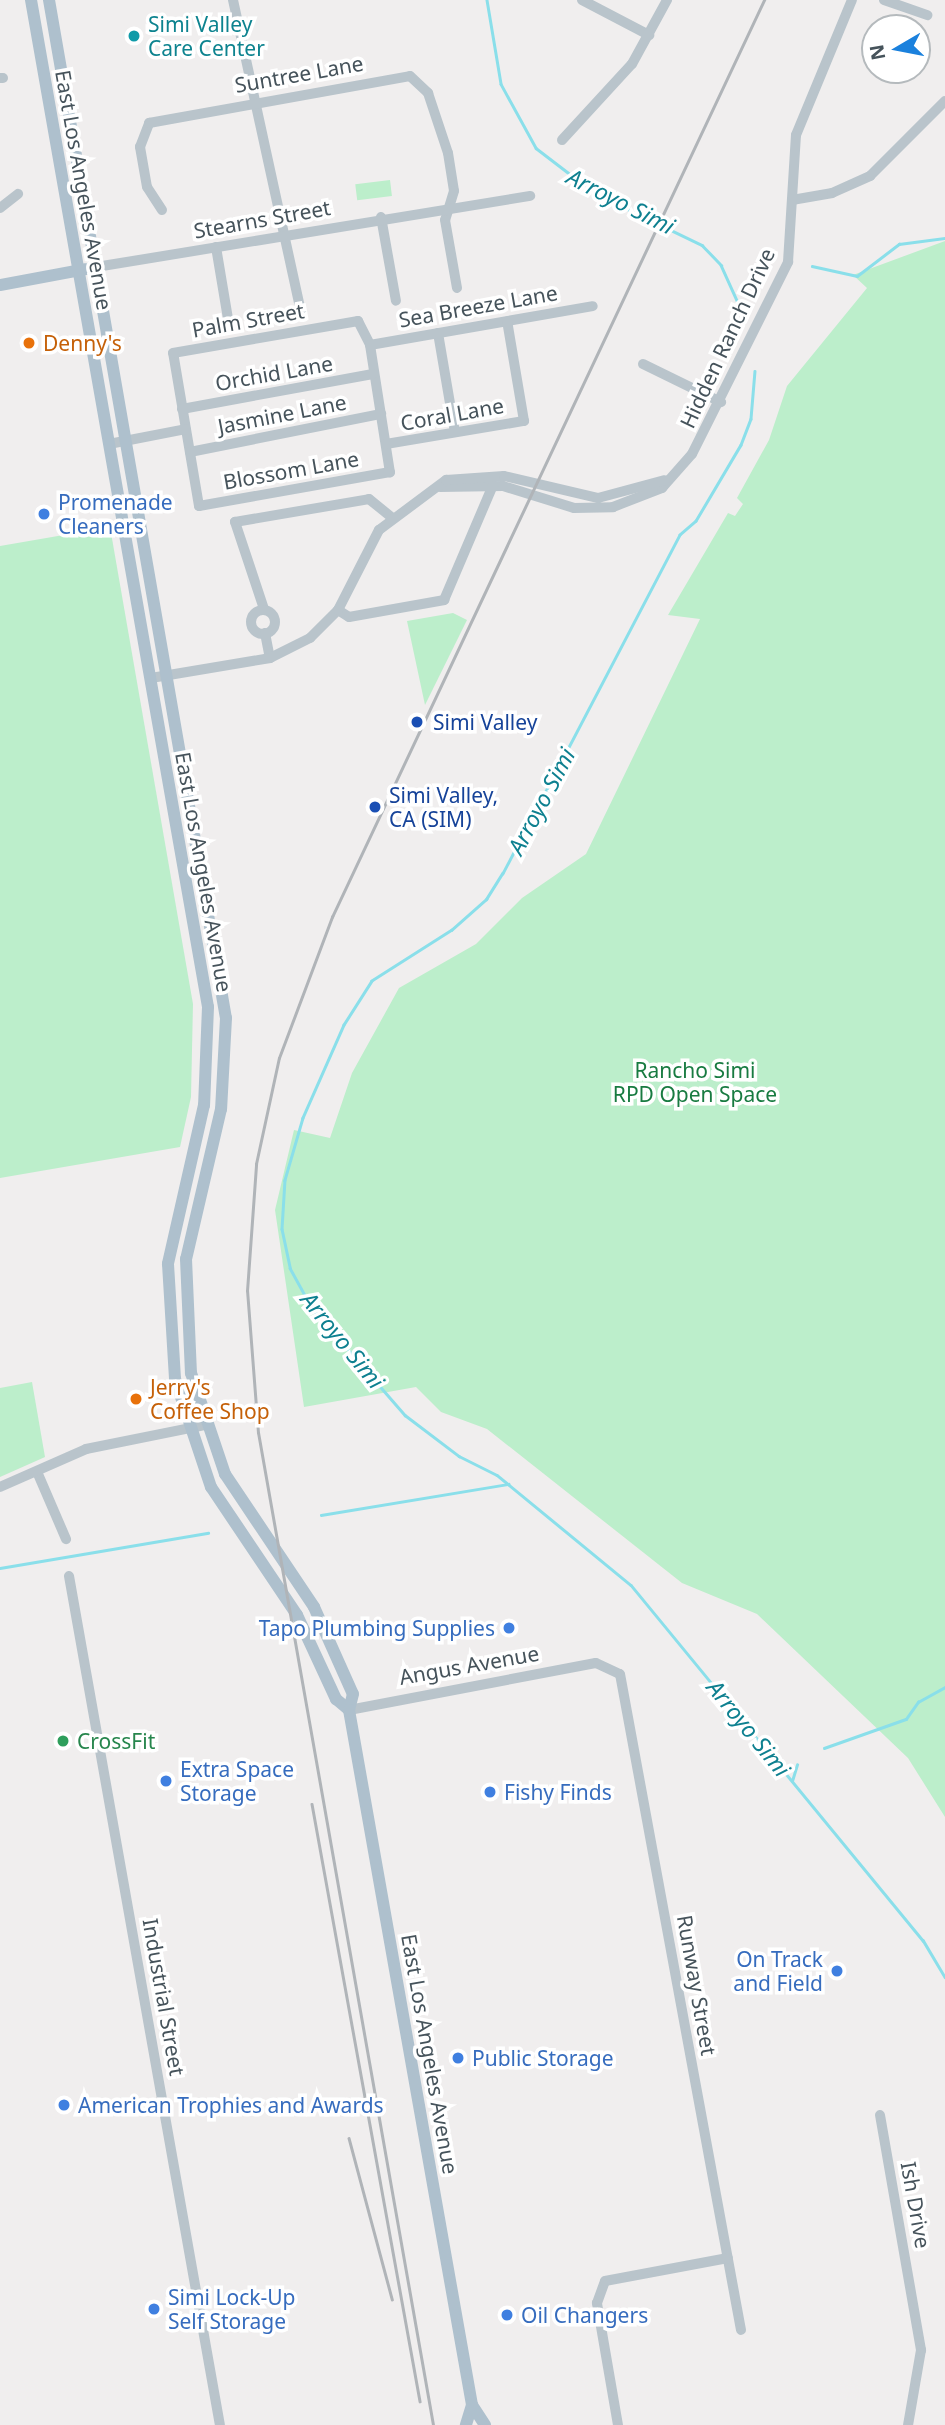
<!DOCTYPE html>
<style>
body{margin:0}
#map{position:relative;width:945px;height:2425px;overflow:hidden;background:#f0eeee;font-family:"Noto Sans",sans-serif}
div>[style]{position:absolute}
.green>*{inset:0;background:#bceecb;transform-origin:0 0}
.stream>*{height:2.5px;margin:-1.25px;padding:0 1.25px;transform-origin:1.25px;border-radius:1.25px;background:#8adfea}
.minor>*{height:10px;margin:-5px;padding:0 5px;transform-origin:5px;border-radius:5px;background:#b9c4cb}
.minor>.ring{margin:-5px;padding:0;box-sizing:content-box;background:none;border:10px solid #b9c4cb;border-radius:50%}
.major>*{height:12px;margin:-6px;padding:0 6px;transform-origin:6px;border-radius:6px;background:#aec0cd}
.rail>*{height:2.5px;margin:-1.25px;padding:0 1.25px;transform-origin:1.25px;border-radius:1.25px;background:#b0b4b8}
.dots>*{width:19px;height:19px;translate:-50% -50%;box-sizing:border-box;border:4px solid #fff;border-radius:50%}
span{translate:-50% -50%;white-space:nowrap;text-align:center;line-height:1.15;-webkit-text-stroke:7px #fff;paint-order:stroke}
.culture-label{font-size:21px;color:#0d838f}
.left{translate:0 -50%;text-align:left}
.street-label{font-size:21px;color:#46535b}
.food-label{font-size:21px;color:#c56008}
.shop-label{font-size:21px;color:#366cbe}
.right{translate:-100% -50%;text-align:right}
.transit-label{font-size:21px;color:#164399}
.park-label{font-size:21px;color:#187b41}
.leisure-label{font-size:21px;color:#27864d}
.water-label{font-size:23px;color:#0e8090;font-style:italic}
.north{position:absolute;left:861px;top:14px;width:70px;height:70px;box-sizing:border-box;background:#fff;border:2px solid #b5babd;border-radius:50%;rotate:260deg;font-size:19px;font-weight:700;line-height:28px;text-align:center;color:#46535b}
.north::after{content:'';display:block;margin:auto;width:24px;height:32px;background:#1b81dd;clip-path:polygon(50% 0,100% 100%,50% 72%,0 100%)}
</style>
<div id="map">
<div class="green">
<i style="left:390px;top:180px;width:16px;height:35px;rotate:83deg"></i>
<i style="clip-path:polygon(945px 241px,945px 1817px,908px 1758px,757px 1614px,682px 1583px,487px 1429px,441px 1412px,416px 1387px,304px 1407px,275px 1210px,294px 1130px,330px 1138px,352px 1073px,399px 988px,476px 944px,522px 898px,586px 854px,700px 619px,668px 615px,728px 513px,735px 516px,743px 504px,737px 498px,769px 440px,787px 386px,867px 288px,853px 275px)"></i>
<i style="clip-path:polygon(110px 527px,193px 1004px,191px 1097px,180px 1147px,0 1178px,0 546px)"></i>
<i style="clip-path:polygon(453px 613px,467px 620px,425px 705px,407px 621px)"></i>
<i style="clip-path:polygon(32px 1382px,45px 1457px,0 1477px,0 1388px)"></i>
</div>
<div class="stream">
<i style="left:487px;top:0;width:85px;rotate:80.5deg"></i>
<i style="left:501px;top:84px;width:73px;rotate:61.3deg"></i>
<i style="left:536px;top:148px;width:76px;rotate:37.5deg"></i>
<i style="left:596px;top:194px;width:118px;rotate:25.7deg"></i>
<i style="left:702px;top:245px;width:28px;rotate:46deg"></i>
<i style="left:721px;top:265px;width:56px;rotate:65.7deg"></i>
<i style="left:812px;top:266px;width:46px;rotate:12.5deg"></i>
<i style="left:857px;top:276px;width:53px;rotate:-37.3deg"></i>
<i style="left:899px;top:244px;width:46px;rotate:-7.4deg"></i>
<i style="left:755px;top:371px;width:48px;rotate:94.8deg"></i>
<i style="left:751px;top:419px;width:28px;rotate:111deg"></i>
<i style="left:741px;top:445px;width:88px;rotate:120.6deg"></i>
<i style="left:696px;top:521px;width:21px;rotate:139deg"></i>
<i style="left:680px;top:535px;width:382px;rotate:117.6deg"></i>
<i style="left:503px;top:873px;width:31px;rotate:122deg"></i>
<i style="left:487px;top:899px;width:47px;rotate:138.5deg"></i>
<i style="left:452px;top:930px;width:95px;rotate:147.5deg"></i>
<i style="left:372px;top:981px;width:52px;rotate:122.5deg"></i>
<i style="left:344px;top:1025px;width:102px;rotate:113.8deg"></i>
<i style="left:303px;top:1118px;width:65px;rotate:106.2deg"></i>
<i style="left:285px;top:1180px;width:49px;rotate:93.5deg"></i>
<i style="left:282px;top:1229px;width:40px;rotate:78deg"></i>
<i style="left:290px;top:1268px;width:46px;rotate:61.2deg"></i>
<i style="left:312px;top:1308px;width:142px;rotate:49deg"></i>
<i style="left:405px;top:1415px;width:68px;rotate:37.2deg"></i>
<i style="left:459px;top:1456px;width:42px;rotate:26.6deg"></i>
<i style="left:497px;top:1475px;width:173px;rotate:39.4deg"></i>
<i style="left:631px;top:1585px;width:460px;rotate:50.6deg"></i>
<i style="left:923px;top:1940px;width:43px;rotate:59.3deg"></i>
<i style="left:321px;top:1515px;width:190px;rotate:-9.4deg"></i>
<i style="left:0;top:1568px;width:211px;rotate:-9.6deg"></i>
<i style="left:824px;top:1748px;width:87px;rotate:-19.5deg"></i>
<i style="left:906px;top:1719px;width:21px;rotate:-55deg"></i>
<i style="left:918px;top:1702px;width:31px;rotate:-29deg"></i>
<i style="left:792px;top:1781px;width:17px;rotate:-73deg"></i>
</div>
<div class="minor">
<i style="left:233px;top:0;width:324px;rotate:77.7deg"></i>
<i style="left:582px;top:0;width:76px;rotate:27.6deg"></i>
<i style="left:884px;top:0;width:46px;rotate:19.2deg"></i>
<i style="left:0;top:78px;width:3px"></i>
<i style="left:562px;top:140px;width:103px;rotate:-47.4deg"></i>
<i style="left:632px;top:64px;width:73px;rotate:-61.3deg"></i>
<i style="left:792px;top:200px;width:41px;rotate:-9.9deg"></i>
<i style="left:832px;top:193px;width:42px;rotate:-24.1deg"></i>
<i style="left:870px;top:176px;width:106px;rotate:-45deg"></i>
<i style="left:0;top:208px;width:23px;rotate:-38deg"></i>
<i style="left:162px;top:210px;width:27px;rotate:-123deg"></i>
<i style="left:147px;top:187px;width:41px;rotate:-99.9deg"></i>
<i style="left:140px;top:147px;width:26px;rotate:-69deg"></i>
<i style="left:149px;top:123px;width:265px;rotate:-10.2deg"></i>
<i style="left:410px;top:76px;width:25px;rotate:43deg"></i>
<i style="left:428px;top:93px;width:63px;rotate:71.6deg"></i>
<i style="left:448px;top:153px;width:38px;rotate:81deg"></i>
<i style="left:454px;top:191px;width:30px;rotate:107deg"></i>
<i style="left:445px;top:220px;width:69px;rotate:80deg"></i>
<i style="left:381px;top:217px;width:85px;rotate:79.9deg"></i>
<i style="left:216px;top:247px;width:79px;rotate:80.5deg"></i>
<i style="left:96px;top:267px;width:440px;rotate:-9.3deg"></i>
<i style="left:358px;top:321px;width:27px;rotate:63deg"></i>
<i style="left:370px;top:345px;width:129px;rotate:81.1deg"></i>
<i style="left:390px;top:472px;width:194px;rotate:169.9deg"></i>
<i style="left:199px;top:506px;width:155px;rotate:-99.6deg"></i>
<i style="left:173px;top:353px;width:188px;rotate:-9.8deg"></i>
<i style="left:438px;top:333px;width:100px;rotate:80.3deg"></i>
<i style="left:370px;top:345px;width:226px;rotate:-9.9deg"></i>
<i style="left:643px;top:364px;width:87px;rotate:26deg"></i>
<i style="left:182px;top:409px;width:194px;rotate:-10.4deg"></i>
<i style="left:109px;top:444px;width:78px;rotate:-11deg"></i>
<i style="left:386px;top:444px;width:140px;rotate:-9.5deg"></i>
<i style="left:524px;top:421px;width:101px;rotate:-99.6deg"></i>
<i style="left:190px;top:452px;width:195px;rotate:-11.3deg"></i>
<i style="left:440px;top:487px;width:63px;rotate:-0.9deg"></i>
<i style="left:503px;top:486px;width:74px;rotate:17.2deg"></i>
<i style="left:574px;top:508px;width:39px;rotate:-1deg"></i>
<i style="left:613px;top:507px;width:53px;rotate:-21.2deg"></i>
<i style="left:662px;top:488px;width:45px;rotate:-48.6deg"></i>
<i style="left:692px;top:454px;width:215px;rotate:-63.4deg"></i>
<i style="left:788px;top:262px;width:127px;rotate:-86.4deg"></i>
<i style="left:796px;top:135px;width:146px;rotate:-67.5deg"></i>
<i style="left:264px;top:609px;width:92px;rotate:-108.4deg"></i>
<i style="left:235px;top:522px;width:136px;rotate:-9.7deg"></i>
<i style="left:369px;top:499px;width:28px;rotate:39deg"></i>
<i class="ring" style="left:251px;top:610px;width:14px;height:14px"></i>
<i style="left:338px;top:610px;width:13px;rotate:32deg"></i>
<i style="left:349px;top:617px;width:97px;rotate:-10.1deg"></i>
<i style="left:444px;top:600px;width:125px;rotate:-66.9deg"></i>
<i style="left:265px;top:633px;width:25px;rotate:79deg"></i>
<i style="left:151px;top:678px;width:121px;rotate:-9.5deg"></i>
<i style="left:270px;top:658px;width:45px;rotate:-26.6deg"></i>
<i style="left:310px;top:638px;width:40px;rotate:-45deg"></i>
<i style="left:338px;top:610px;width:90px;rotate:-62.9deg"></i>
<i style="left:379px;top:530px;width:84px;rotate:-36.7deg"></i>
<i style="left:446px;top:480px;width:58px;rotate:-3.9deg"></i>
<i style="left:504px;top:476px;width:97px;rotate:13.2deg"></i>
<i style="left:598px;top:498px;width:69px;rotate:-15deg"></i>
<i style="left:38px;top:1474px;width:71px;rotate:66.7deg"></i>
<i style="left:0;top:1487px;width:94px;rotate:-23.8deg"></i>
<i style="left:86px;top:1449px;width:121px;rotate:-11.4deg"></i>
<i style="left:69px;top:1576px;width:862px;rotate:79.92deg"></i>
<i style="left:349px;top:1710px;width:251px;rotate:-10.8deg"></i>
<i style="left:596px;top:1663px;width:26px;rotate:25deg"></i>
<i style="left:620px;top:1674px;width:667px;rotate:79.55deg"></i>
<i style="left:880px;top:2115px;width:239px;rotate:80.1deg"></i>
<i style="left:921px;top:2350px;width:76px;rotate:99.8deg"></i>
<i style="left:618px;top:2425px;width:124px;rotate:-99.8deg"></i>
<i style="left:597px;top:2303px;width:23px;rotate:-70deg"></i>
<i style="left:605px;top:2281px;width:125px;rotate:-10.6deg"></i>
</div>
<div class="major">
<i style="left:31px;top:0;width:1022px;rotate:80.03deg"></i>
<i style="left:208px;top:1007px;width:98px;rotate:92.3deg"></i>
<i style="left:204px;top:1105px;width:163px;rotate:102.8deg"></i>
<i style="left:168px;top:1264px;width:115px;rotate:86.5deg"></i>
<i style="left:175px;top:1379px;width:114px;rotate:71.6deg"></i>
<i style="left:211px;top:1487px;width:154px;rotate:56.1deg"></i>
<i style="left:297px;top:1615px;width:93px;rotate:65.1deg"></i>
<i style="left:336px;top:1699px;width:17px;rotate:40deg"></i>
<i style="left:49px;top:0;width:1033px;rotate:80.14deg"></i>
<i style="left:226px;top:1018px;width:91px;rotate:93.1deg"></i>
<i style="left:221px;top:1109px;width:154px;rotate:103.1deg"></i>
<i style="left:186px;top:1259px;width:114px;rotate:87.5deg"></i>
<i style="left:191px;top:1373px;width:107px;rotate:71.4deg"></i>
<i style="left:225px;top:1474px;width:160px;rotate:56.2deg"></i>
<i style="left:314px;top:1607px;width:95px;rotate:65.9deg"></i>
<i style="left:353px;top:1694px;width:16px;rotate:104deg"></i>
<i style="left:349px;top:1710px;width:706px;rotate:79.96deg"></i>
<i style="left:472px;top:2405px;width:21px;rotate:107deg"></i>
<i style="left:0;top:285px;width:87px;rotate:-10.5deg"></i>
<i style="left:472px;top:2405px;width:24px;rotate:57deg"></i>
</div>
<div class="rail">
<i style="left:312px;top:1804px;width:607px;rotate:79.75deg"></i>
<i style="left:349px;top:2138px;width:167px;rotate:75deg"></i>
<i style="left:433px;top:2425px;width:1007px;rotate:-100deg"></i>
<i style="left:258px;top:1433px;width:142px;rotate:-94.4deg"></i>
<i style="left:247px;top:1291px;width:127px;rotate:-85.9deg"></i>
<i style="left:256px;top:1164px;width:108px;rotate:-77.8deg"></i>
<i style="left:279px;top:1058px;width:151px;rotate:-69.4deg"></i>
<i style="left:332px;top:917px;width:1014px;rotate:-64.77deg"></i>
</div>
<div class="dots">
<i style="left:134px;top:36px;background:#0f9aa8"></i>
<i style="left:29px;top:343px;background:#e8710a"></i>
<i style="left:44px;top:514px;background:#3f7fe0"></i>
<i style="left:417px;top:722px;background:#1a4fb4"></i>
<i style="left:375px;top:807px;background:#1a4fb4"></i>
<i style="left:136px;top:1399px;background:#e8710a"></i>
<i style="left:509px;top:1628px;background:#3f7fe0"></i>
<i style="left:63px;top:1741px;background:#2e9e5b"></i>
<i style="left:166px;top:1781px;background:#3f7fe0"></i>
<i style="left:490px;top:1792px;background:#3f7fe0"></i>
<i style="left:837px;top:1971px;background:#3f7fe0"></i>
<i style="left:458px;top:2058px;background:#3f7fe0"></i>
<i style="left:64px;top:2105px;background:#3f7fe0"></i>
<i style="left:154px;top:2309px;background:#3f7fe0"></i>
<i style="left:507px;top:2315px;background:#3f7fe0"></i>
</div>
<div class="culture-label">
<span class="left" style="left:148px;top:36px">Simi Valley<br>Care Center</span>
</div>
<div class="street-label">
<span style="left:299px;top:74px;rotate:-10deg">Suntree Lane</span>
<span style="left:84px;top:190px;rotate:80deg">East Los Angeles Avenue</span>
<span style="left:262px;top:219px;rotate:-10deg">Stearns Street</span>
<span style="left:478px;top:306px;rotate:-10deg">Sea Breeze Lane</span>
<span style="left:248px;top:320px;rotate:-10deg">Palm Street</span>
<span style="left:727px;top:338px;rotate:-65deg">Hidden Ranch Drive</span>
<span style="left:274px;top:373px;rotate:-10deg">Orchid Lane</span>
<span style="left:282px;top:414px;rotate:-11deg">Jasmine Lane</span>
<span style="left:452px;top:414px;rotate:-10deg">Coral Lane</span>
<span style="left:291px;top:470px;rotate:-10deg">Blossom Lane</span>
<span style="left:204px;top:872px;rotate:80deg">East Los Angeles Avenue</span>
<span style="left:469px;top:1665px;rotate:-10deg">Angus Avenue</span>
<span style="left:697px;top:1985px;rotate:80deg">Runway Street</span>
<span style="left:164px;top:1997px;rotate:80deg">Industrial Street</span>
<span style="left:430px;top:2054px;rotate:80deg">East Los Angeles Avenue</span>
<span style="left:916px;top:2205px;rotate:80deg">Ish Drive</span>
</div>
<div class="food-label">
<span class="left" style="left:43px;top:343px">Denny's</span>
<span class="left" style="left:150px;top:1399px">Jerry's<br>Coffee Shop</span>
</div>
<div class="shop-label">
<span class="left" style="left:58px;top:514px">Promenade<br>Cleaners</span>
<span class="right" style="left:495px;top:1628px">Tapo Plumbing Supplies</span>
<span class="left" style="left:180px;top:1781px">Extra Space<br>Storage</span>
<span class="left" style="left:504px;top:1792px">Fishy Finds</span>
<span class="right" style="left:823px;top:1971px">On Track<br>and Field</span>
<span class="left" style="left:472px;top:2058px">Public Storage</span>
<span class="left" style="left:78px;top:2105px">American Trophies and Awards</span>
<span class="left" style="left:168px;top:2309px">Simi Lock-Up<br>Self Storage</span>
<span class="left" style="left:521px;top:2315px">Oil Changers</span>
</div>
<div class="transit-label">
<span class="left" style="left:433px;top:722px">Simi Valley</span>
<span class="left" style="left:389px;top:807px">Simi Valley,<br>CA (SIM)</span>
</div>
<div class="park-label">
<span style="left:695px;top:1082px">Rancho Simi<br>RPD Open Space</span>
</div>
<div class="leisure-label">
<span class="left" style="left:77px;top:1741px">CrossFit</span>
</div>
<div class="water-label">
<span style="left:621px;top:201px;rotate:27deg">Arroyo Simi</span>
<span style="left:541px;top:801px;rotate:-62deg">Arroyo Simi</span>
<span style="left:343px;top:1340px;rotate:51deg">Arroyo Simi</span>
<span style="left:749px;top:1728px;rotate:51deg">Arroyo Simi</span>
</div>
<div class="north">N</div>
</div>
